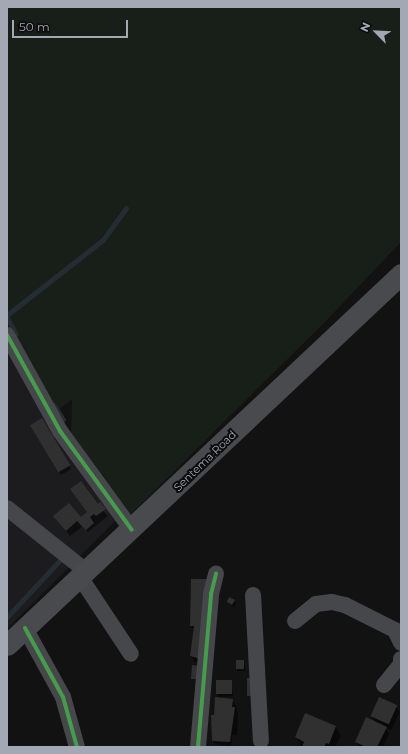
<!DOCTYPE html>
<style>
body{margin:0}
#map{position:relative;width:408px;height:754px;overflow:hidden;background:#121212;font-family:Montserrat,sans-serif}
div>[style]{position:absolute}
.built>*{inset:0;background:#1c1c1e}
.green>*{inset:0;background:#181f19}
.shadow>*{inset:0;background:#0007}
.stream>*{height:4.5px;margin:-2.25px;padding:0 2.25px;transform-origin:2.25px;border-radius:2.25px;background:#252d34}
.building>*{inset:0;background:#303031;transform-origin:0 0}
.minor>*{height:16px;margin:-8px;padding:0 8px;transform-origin:8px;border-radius:8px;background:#46474b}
.major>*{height:21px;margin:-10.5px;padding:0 10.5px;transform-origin:10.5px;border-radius:10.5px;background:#484a4d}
.cycleway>*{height:4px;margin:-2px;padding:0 2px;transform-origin:2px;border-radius:2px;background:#469c4c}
span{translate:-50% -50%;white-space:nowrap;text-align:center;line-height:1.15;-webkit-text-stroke:4px #0c0c0e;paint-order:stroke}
.street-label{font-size:11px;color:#a2a8b4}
.frame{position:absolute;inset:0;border:8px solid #a2a8b4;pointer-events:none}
.north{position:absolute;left:356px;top:12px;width:40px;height:40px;-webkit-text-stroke:3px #0c0c0e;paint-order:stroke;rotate:294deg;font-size:11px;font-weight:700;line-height:16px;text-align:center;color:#a2a8b4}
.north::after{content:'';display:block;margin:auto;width:14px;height:18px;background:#a2a8b4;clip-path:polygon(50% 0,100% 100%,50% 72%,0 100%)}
.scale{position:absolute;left:12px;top:20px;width:116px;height:18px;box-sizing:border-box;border:2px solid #a2a8b4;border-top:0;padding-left:5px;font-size:12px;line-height:14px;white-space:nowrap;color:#a2a8b4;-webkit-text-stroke:3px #0c0c0e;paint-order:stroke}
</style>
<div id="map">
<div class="built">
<i style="clip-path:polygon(7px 343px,115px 521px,7px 629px)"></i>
</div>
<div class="green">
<i style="clip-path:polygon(7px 7px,401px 7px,401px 242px,325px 322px,130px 515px,71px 435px,72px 399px,56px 412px,7px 322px)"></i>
</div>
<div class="shadow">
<i style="clip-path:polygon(31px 426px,61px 451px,71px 469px,61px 475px)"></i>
<i style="clip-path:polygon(97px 505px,108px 516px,88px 532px,78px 521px,82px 527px,70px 536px,54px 516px,81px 519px)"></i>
<i style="clip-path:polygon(192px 580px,204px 664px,195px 662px,191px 656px,194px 631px,191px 626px)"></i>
<i style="clip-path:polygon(230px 598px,236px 603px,234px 608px,228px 602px)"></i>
<i style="clip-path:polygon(244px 661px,246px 671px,238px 671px,237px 668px)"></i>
<i style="clip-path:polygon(231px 681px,233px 696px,219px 697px,217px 694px)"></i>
<i style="clip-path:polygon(216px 698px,232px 700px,236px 706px,238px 714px,237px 735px,232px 735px,231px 745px,237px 747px,215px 744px,213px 741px,212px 728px)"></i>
<i style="clip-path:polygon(396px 706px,400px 712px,391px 730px,385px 727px,389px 734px,383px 747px,359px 747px,356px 741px,376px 723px,372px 716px)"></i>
<i style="clip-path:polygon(336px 727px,341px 736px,335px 747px,302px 747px,296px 737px)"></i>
</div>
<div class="stream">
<i style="left:7px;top:315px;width:122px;rotate:-38deg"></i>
<i style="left:103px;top:240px;width:39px;rotate:-54deg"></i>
<i style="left:7px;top:317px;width:19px;rotate:62deg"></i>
<i style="left:54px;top:405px;width:17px;rotate:57deg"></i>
<i style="left:7px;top:617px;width:82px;rotate:-47deg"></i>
</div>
<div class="building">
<i style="left:42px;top:418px;width:55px;height:14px;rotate:59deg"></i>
<i style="clip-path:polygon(81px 481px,98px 504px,100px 502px,106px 509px,96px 516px,94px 514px,90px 517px,94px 523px,86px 530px,77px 521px,66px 531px,53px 516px,69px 503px,81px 517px,87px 512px,70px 489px)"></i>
<i style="clip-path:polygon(191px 579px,207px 579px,201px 659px,190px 656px,194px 626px,190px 626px)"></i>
<i style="clip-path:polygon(229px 597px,235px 600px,232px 605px,227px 602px)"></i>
<i style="left:236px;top:660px;width:8px;height:9px"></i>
<i style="clip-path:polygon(192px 665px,200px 666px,198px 679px,191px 679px)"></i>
<i style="clip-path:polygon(247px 678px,254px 678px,253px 696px,247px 696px)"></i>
<i style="left:216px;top:680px;width:16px;height:14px"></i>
<i style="clip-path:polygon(215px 697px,233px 699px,232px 707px,235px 707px,230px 742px,212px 741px,211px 715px,214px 715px)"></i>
<i style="left:379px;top:697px;width:20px;height:21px;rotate:24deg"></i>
<i style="clip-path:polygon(305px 713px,336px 726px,329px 744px,326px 743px,324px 747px,302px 747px,304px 742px,295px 737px)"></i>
<i style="clip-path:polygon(366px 717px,387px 727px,377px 747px,366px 747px,355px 742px)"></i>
</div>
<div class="minor">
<i style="left:7px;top:335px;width:110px;rotate:61.1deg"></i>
<i style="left:60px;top:431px;width:122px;rotate:54deg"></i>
<i style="left:7px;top:508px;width:101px;rotate:38.6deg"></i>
<i style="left:80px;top:577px;width:92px;rotate:56.5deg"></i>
<i style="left:253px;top:595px;width:146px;rotate:86.9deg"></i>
<i style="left:295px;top:621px;width:27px;rotate:-39deg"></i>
<i style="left:316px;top:604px;width:16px;rotate:-7deg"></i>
<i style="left:332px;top:602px;width:13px;rotate:13deg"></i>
<i style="left:345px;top:605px;width:56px;rotate:26.6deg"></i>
<i style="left:395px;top:630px;width:14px;rotate:65deg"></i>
<i style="left:25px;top:628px;width:79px;rotate:61.2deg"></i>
<i style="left:63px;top:697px;width:52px;rotate:74.4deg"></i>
<i style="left:384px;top:685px;width:27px;rotate:-51deg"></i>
<i style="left:401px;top:664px;width:5px;rotate:-90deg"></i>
<i style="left:198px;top:747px;width:154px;rotate:-85.1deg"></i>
<i style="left:211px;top:594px;width:21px;rotate:-76deg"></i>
</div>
<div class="major">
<i style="left:7px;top:645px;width:541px;rotate:-43.28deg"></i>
</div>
<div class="cycleway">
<i style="left:7px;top:335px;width:110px;rotate:61.1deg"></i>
<i style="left:60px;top:431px;width:122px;rotate:54deg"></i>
<i style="left:25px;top:628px;width:79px;rotate:61.2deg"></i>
<i style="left:63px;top:697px;width:52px;rotate:74.4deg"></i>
<i style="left:198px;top:747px;width:154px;rotate:-85.1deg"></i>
<i style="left:211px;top:594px;width:21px;rotate:-76deg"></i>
</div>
<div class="street-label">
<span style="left:205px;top:461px;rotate:-44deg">Sentema Road</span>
</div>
<div class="frame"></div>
<div class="north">N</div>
<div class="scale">50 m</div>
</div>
